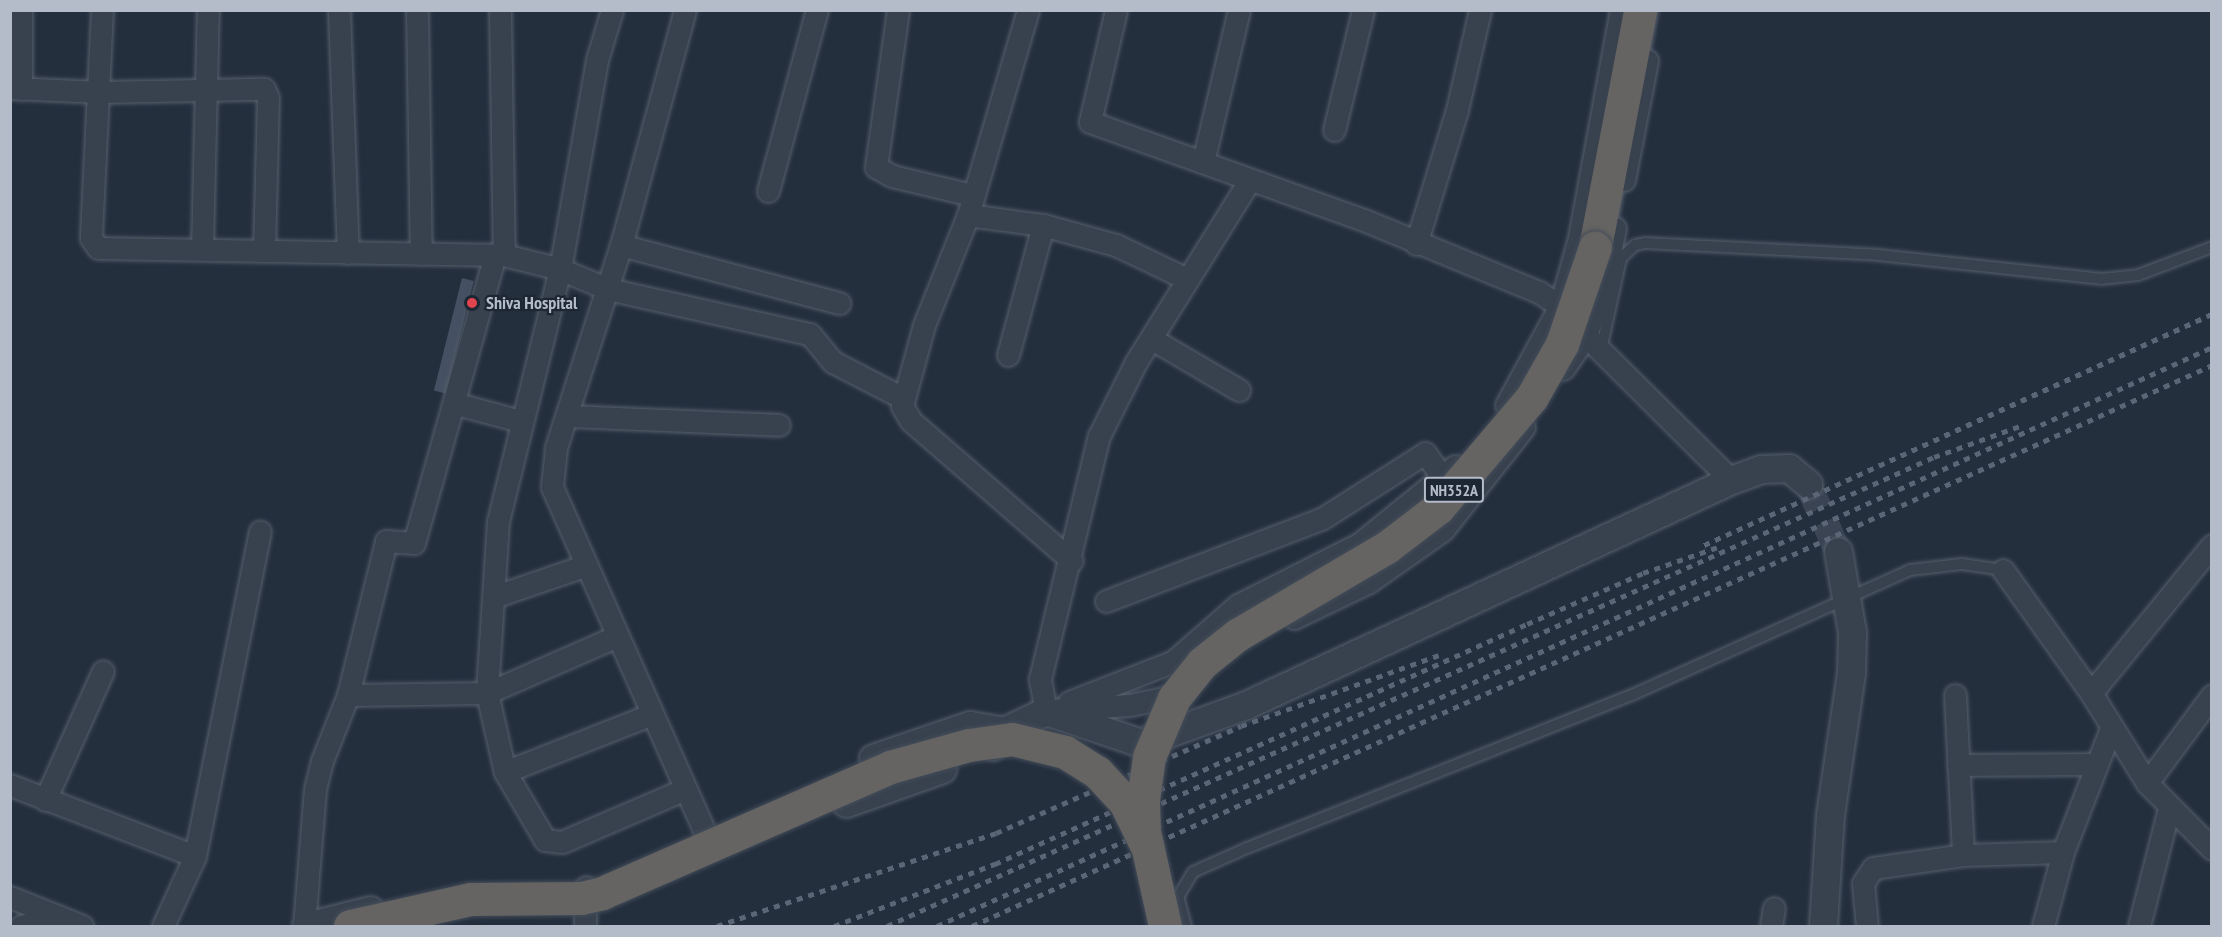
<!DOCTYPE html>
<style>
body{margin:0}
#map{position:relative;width:2222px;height:937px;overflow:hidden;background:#242f3e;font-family:"PT Sans Narrow",sans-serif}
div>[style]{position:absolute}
.building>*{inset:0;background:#455162;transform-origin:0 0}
.tertiary-tunnel>*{height:27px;margin-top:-13.5px;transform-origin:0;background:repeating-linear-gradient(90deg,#3a4453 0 27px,transparent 0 41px)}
.roads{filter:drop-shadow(0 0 2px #565f6c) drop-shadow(0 0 2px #565f6c)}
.service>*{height:10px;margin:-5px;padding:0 5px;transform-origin:5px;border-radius:5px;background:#38414e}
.minor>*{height:21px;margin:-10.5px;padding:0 10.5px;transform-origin:10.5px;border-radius:10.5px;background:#38414e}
.tertiary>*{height:27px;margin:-13.5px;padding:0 13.5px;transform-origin:13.5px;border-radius:13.5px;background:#38414e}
.trunk>*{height:33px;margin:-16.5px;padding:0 16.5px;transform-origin:16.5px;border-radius:16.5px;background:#656462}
.rail>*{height:4.5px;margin-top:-2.25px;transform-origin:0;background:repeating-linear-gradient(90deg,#5a6575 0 6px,transparent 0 12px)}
.bridges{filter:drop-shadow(0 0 2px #434c59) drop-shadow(0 0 2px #434c59)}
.trunk-bridge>*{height:33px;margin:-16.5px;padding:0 16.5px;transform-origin:16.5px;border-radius:16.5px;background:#656462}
.dots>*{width:16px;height:16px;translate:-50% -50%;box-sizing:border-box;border:3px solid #1d2633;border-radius:50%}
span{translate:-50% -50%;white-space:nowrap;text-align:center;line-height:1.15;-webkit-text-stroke:4.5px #1d2633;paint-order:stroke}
.shield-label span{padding:2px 4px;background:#1d2633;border:2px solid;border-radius:4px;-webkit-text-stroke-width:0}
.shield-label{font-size:16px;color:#b4bcc9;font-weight:700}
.poi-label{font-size:18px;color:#b4bcc9;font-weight:700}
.left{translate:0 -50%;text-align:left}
.frame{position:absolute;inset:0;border:12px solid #b4bcc9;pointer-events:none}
</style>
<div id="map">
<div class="building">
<i style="left:462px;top:278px;width:12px;height:116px;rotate:14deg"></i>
</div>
<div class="tertiary-tunnel">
<i style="left:1808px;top:484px;width:73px;rotate:65.9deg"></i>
</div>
<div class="roads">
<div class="service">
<i style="left:1601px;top:350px;width:94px;rotate:-77.7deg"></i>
<i style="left:1621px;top:258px;width:19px;rotate:-43deg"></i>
<i style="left:1635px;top:245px;width:10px;rotate:-11deg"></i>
<i style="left:1645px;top:243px;width:233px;rotate:2.9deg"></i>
<i style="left:1878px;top:255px;width:224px;rotate:6.1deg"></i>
<i style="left:2101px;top:279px;width:37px;rotate:-6deg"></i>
<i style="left:2138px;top:275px;width:79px;rotate:-20.7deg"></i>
<i style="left:1186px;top:926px;width:30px;rotate:-105deg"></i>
<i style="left:1178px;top:897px;width:29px;rotate:-59deg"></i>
<i style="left:1193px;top:872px;width:59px;rotate:-24deg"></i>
<i style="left:1247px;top:848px;width:414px;rotate:-21.7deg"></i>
<i style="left:1632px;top:695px;width:305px;rotate:-24.2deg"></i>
<i style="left:1910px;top:570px;width:52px;rotate:-6.6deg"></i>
<i style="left:1962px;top:564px;width:41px;rotate:8.3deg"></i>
</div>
<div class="minor">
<i style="left:21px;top:10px;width:79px;rotate:90deg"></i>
<i style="left:102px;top:10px;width:228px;rotate:92.8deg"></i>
<i style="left:91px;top:238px;width:12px;rotate:55deg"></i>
<i style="left:98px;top:248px;width:406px;rotate:1deg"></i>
<i style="left:504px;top:255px;width:58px;rotate:14deg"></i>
<i style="left:560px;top:269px;width:52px;rotate:22.6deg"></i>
<i style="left:608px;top:289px;width:207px;rotate:12.6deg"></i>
<i style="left:810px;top:334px;width:36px;rotate:51deg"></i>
<i style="left:833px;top:362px;width:76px;rotate:27.2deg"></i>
<i style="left:339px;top:10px;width:243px;rotate:87.9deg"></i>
<i style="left:417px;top:10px;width:244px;rotate:89.1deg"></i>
<i style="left:500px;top:10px;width:245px;rotate:89.1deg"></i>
<i style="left:612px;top:10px;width:52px;rotate:106.7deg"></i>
<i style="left:597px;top:60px;width:212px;rotate:100deg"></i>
<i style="left:560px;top:269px;width:260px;rotate:103.8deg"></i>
<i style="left:498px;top:521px;width:172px;rotate:93.7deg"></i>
<i style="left:487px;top:693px;width:81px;rotate:77.2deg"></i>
<i style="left:505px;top:772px;width:79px;rotate:59.5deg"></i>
<i style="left:545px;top:840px;width:17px;rotate:7deg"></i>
<i style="left:562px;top:842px;width:132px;rotate:-23.3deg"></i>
<i style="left:685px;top:10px;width:244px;rotate:105.2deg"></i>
<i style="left:621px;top:245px;width:213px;rotate:107.8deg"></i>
<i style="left:556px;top:448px;width:39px;rotate:96deg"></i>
<i style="left:552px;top:487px;width:377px;rotate:66.1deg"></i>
<i style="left:898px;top:10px;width:159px;rotate:98deg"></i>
<i style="left:876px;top:167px;width:18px;rotate:29deg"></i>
<i style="left:892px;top:176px;width:82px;rotate:13.4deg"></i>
<i style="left:1028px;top:10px;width:214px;rotate:106.3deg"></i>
<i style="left:968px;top:215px;width:118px;rotate:111.8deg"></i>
<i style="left:924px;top:325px;width:84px;rotate:105.2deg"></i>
<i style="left:902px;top:406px;width:17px;rotate:59deg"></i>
<i style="left:911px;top:421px;width:213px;rotate:41deg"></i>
<i style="left:1116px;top:10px;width:115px;rotate:103.1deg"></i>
<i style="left:1090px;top:122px;width:291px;rotate:19.7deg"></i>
<i style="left:1364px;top:220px;width:189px;rotate:22.4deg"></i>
<i style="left:1539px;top:292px;width:25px;rotate:34deg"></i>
<i style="left:10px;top:88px;width:91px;rotate:2.5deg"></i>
<i style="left:101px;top:92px;width:163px;rotate:-1.1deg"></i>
<i style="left:264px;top:89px;width:10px;rotate:66deg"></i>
<i style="left:268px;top:98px;width:153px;rotate:91.5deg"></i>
<i style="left:1334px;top:130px;width:123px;rotate:-76.4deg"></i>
<i style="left:1203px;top:162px;width:156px;rotate:-76.7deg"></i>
<i style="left:1624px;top:180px;width:122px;rotate:-79.1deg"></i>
<i style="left:768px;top:191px;width:188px;rotate:-74.9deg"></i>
<i style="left:968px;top:215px;width:76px;rotate:7.6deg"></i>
<i style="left:1043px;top:225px;width:76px;rotate:15.3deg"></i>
<i style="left:1116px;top:245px;width:79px;rotate:25.6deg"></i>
<i style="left:1416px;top:244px;width:140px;rotate:-73deg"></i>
<i style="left:1457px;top:110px;width:103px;rotate:-77deg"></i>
<i style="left:621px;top:245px;width:226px;rotate:14.9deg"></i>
<i style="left:202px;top:249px;width:239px;rotate:-88.6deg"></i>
<i style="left:1586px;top:336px;width:204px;rotate:44.8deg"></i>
<i style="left:1152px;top:339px;width:101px;rotate:30.4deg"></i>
<i style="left:1008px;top:355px;width:135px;rotate:-74.9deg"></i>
<i style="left:1563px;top:369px;width:40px;rotate:-55.1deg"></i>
<i style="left:1586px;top:336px;width:60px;rotate:-71.6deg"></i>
<i style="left:1605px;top:279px;width:52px;rotate:-78.9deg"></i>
<i style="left:457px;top:404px;width:65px;rotate:15.1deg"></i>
<i style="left:1506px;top:405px;width:113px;rotate:-61.4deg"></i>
<i style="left:1560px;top:306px;width:71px;rotate:-74.4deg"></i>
<i style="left:1579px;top:238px;width:232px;rotate:-79.6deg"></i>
<i style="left:567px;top:416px;width:212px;rotate:2.4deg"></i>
<i style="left:2003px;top:570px;width:151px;rotate:54.4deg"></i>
<i style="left:2091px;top:693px;width:106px;rotate:58.1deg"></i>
<i style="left:2147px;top:783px;width:93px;rotate:45.4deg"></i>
<i style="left:493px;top:597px;width:96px;rotate:-18.8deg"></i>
<i style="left:1106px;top:601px;width:232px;rotate:-20.9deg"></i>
<i style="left:1323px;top:518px;width:121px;rotate:-32.5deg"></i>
<i style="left:1425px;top:453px;width:32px;rotate:54deg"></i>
<i style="left:1294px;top:618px;width:83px;rotate:-25.6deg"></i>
<i style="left:1369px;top:582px;width:90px;rotate:-35.1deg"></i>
<i style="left:1443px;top:530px;width:131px;rotate:-51.8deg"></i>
<i style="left:2091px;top:693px;width:191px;rotate:-50.7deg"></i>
<i style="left:348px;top:695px;width:139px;rotate:-0.8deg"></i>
<i style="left:487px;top:693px;width:140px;rotate:-23.6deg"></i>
<i style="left:1955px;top:695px;width:160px;rotate:87.1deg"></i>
<i style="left:1069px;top:702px;width:113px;rotate:-21.3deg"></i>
<i style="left:1174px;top:661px;width:85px;rotate:-41.2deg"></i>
<i style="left:1238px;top:605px;width:136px;rotate:-26.8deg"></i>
<i style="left:1359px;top:544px;width:124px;rotate:-39.1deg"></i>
<i style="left:1052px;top:710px;width:78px;rotate:-3.7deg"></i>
<i style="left:1130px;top:705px;width:53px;rotate:-11.9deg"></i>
<i style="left:1046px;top:711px;width:33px;rotate:-101deg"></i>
<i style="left:1040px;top:679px;width:250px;rotate:-76.4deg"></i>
<i style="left:1099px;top:436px;width:83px;rotate:-63.4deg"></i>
<i style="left:1136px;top:362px;width:213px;rotate:-58deg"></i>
<i style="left:1958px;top:765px;width:136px;rotate:-0.4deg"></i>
<i style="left:505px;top:772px;width:156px;rotate:-21.5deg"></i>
<i style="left:2147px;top:783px;width:109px;rotate:-53.5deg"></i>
<i style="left:10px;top:785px;width:198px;rotate:21deg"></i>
<i style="left:45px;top:800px;width:141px;rotate:-65.8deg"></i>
<i style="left:10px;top:897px;width:78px;rotate:21.9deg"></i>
<i style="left:21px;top:926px;width:40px;rotate:-13deg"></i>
<i style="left:163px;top:926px;width:77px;rotate:-65.4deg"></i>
<i style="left:195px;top:856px;width:331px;rotate:-78.7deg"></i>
<i style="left:304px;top:926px;width:137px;rotate:-85.4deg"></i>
<i style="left:315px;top:789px;width:29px;rotate:-76deg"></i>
<i style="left:322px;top:761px;width:71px;rotate:-68.5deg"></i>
<i style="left:348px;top:695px;width:159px;rotate:-76.1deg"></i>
<i style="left:386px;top:541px;width:28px;rotate:4deg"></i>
<i style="left:414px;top:543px;width:300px;rotate:-74.3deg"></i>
<i style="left:585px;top:926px;width:39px;rotate:-89deg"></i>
<i style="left:1771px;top:926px;width:18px;rotate:-81deg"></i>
<i style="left:1867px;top:926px;width:43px;rotate:-95.3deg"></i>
<i style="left:1863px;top:883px;width:18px;rotate:-56deg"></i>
<i style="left:1873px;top:868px;width:91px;rotate:-8.2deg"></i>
<i style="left:1963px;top:855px;width:100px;rotate:-1.7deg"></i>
<i style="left:2043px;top:926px;width:77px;rotate:-74.9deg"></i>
<i style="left:2063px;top:852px;width:133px;rotate:-68.8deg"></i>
<i style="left:2139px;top:926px;width:122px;rotate:-75.7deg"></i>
</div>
<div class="tertiary">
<i style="left:992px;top:746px;width:19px;rotate:-51deg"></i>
<i style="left:1004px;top:731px;width:47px;rotate:-25.5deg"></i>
<i style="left:1046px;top:711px;width:100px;rotate:18.6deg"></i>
<i style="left:1141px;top:743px;width:112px;rotate:-19.9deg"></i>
<i style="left:1246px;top:705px;width:535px;rotate:-24.89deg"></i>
<i style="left:1731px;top:480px;width:32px;rotate:-20deg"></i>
<i style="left:1761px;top:469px;width:28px;rotate:-2deg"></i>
<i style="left:1789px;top:468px;width:25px;rotate:40deg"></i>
<i style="left:873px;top:758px;width:102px;rotate:-18.8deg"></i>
<i style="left:970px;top:725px;width:35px;rotate:10deg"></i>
<i style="left:846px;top:803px;width:102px;rotate:-19.5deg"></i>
<i style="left:306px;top:926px;width:66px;rotate:-14deg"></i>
<i style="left:1823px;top:926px;width:111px;rotate:-86.4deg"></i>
<i style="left:1830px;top:815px;width:144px;rotate:-81.6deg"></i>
<i style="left:1851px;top:673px;width:41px;rotate:-88.6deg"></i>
<i style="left:1852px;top:632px;width:82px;rotate:-99.8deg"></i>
</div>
<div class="trunk">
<i style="left:1595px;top:247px;width:241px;rotate:-79.2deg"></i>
</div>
</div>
<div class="rail">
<i style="left:1704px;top:545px;width:558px;rotate:-24.45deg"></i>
<i style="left:717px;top:926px;width:294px;rotate:-18.4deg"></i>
<i style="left:996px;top:833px;width:267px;rotate:-23.6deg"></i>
<i style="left:1241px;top:726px;width:210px;rotate:-19.7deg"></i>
<i style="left:834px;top:926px;width:173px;rotate:-21.1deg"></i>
<i style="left:995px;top:864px;width:584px;rotate:-24.28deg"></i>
<i style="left:1527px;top:624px;width:127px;rotate:-23.7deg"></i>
<i style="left:1643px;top:573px;width:79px;rotate:-19.1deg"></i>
<i style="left:887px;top:926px;width:1147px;rotate:-24.13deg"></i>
<i style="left:1934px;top:457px;width:91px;rotate:-19.8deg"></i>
<i style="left:937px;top:926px;width:1400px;rotate:-24.42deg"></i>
<i style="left:972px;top:926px;width:1361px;rotate:-24.34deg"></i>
</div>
<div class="bridges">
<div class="trunk-bridge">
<i style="left:350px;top:926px;width:124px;rotate:-12.6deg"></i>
<i style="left:471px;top:899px;width:110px;rotate:-0.5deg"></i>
<i style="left:581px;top:898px;width:22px;rotate:-13deg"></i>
<i style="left:602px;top:893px;width:314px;rotate:-23.6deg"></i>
<i style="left:890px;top:767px;width:82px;rotate:-15.6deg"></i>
<i style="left:969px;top:745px;width:43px;rotate:-7.9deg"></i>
<i style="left:1012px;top:739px;width:55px;rotate:13.8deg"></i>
<i style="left:1065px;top:752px;width:38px;rotate:32deg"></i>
<i style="left:1097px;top:772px;width:41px;rotate:47deg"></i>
<i style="left:1125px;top:802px;width:52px;rotate:63.9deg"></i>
<i style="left:1165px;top:926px;width:97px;rotate:-102.5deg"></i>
<i style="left:1144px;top:831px;width:31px;rotate:-92deg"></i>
<i style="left:1143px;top:800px;width:43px;rotate:-82.1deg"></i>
<i style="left:1149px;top:757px;width:64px;rotate:-67deg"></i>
<i style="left:1174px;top:698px;width:45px;rotate:-51.3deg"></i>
<i style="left:1202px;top:663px;width:45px;rotate:-38.7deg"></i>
<i style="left:1237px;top:635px;width:174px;rotate:-30.4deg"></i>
<i style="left:1387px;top:547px;width:64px;rotate:-37.4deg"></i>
<i style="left:1438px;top:508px;width:145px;rotate:-49.7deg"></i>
<i style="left:1532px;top:397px;width:61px;rotate:-60.5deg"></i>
<i style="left:1562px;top:344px;width:102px;rotate:-71.2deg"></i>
</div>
</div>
<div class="dots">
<i style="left:472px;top:303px;background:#e0444e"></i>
</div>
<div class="shield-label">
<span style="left:1454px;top:490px">NH352A</span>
</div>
<div class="poi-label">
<span class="left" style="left:486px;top:303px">Shiva Hospital</span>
</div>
<div class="frame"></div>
</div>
